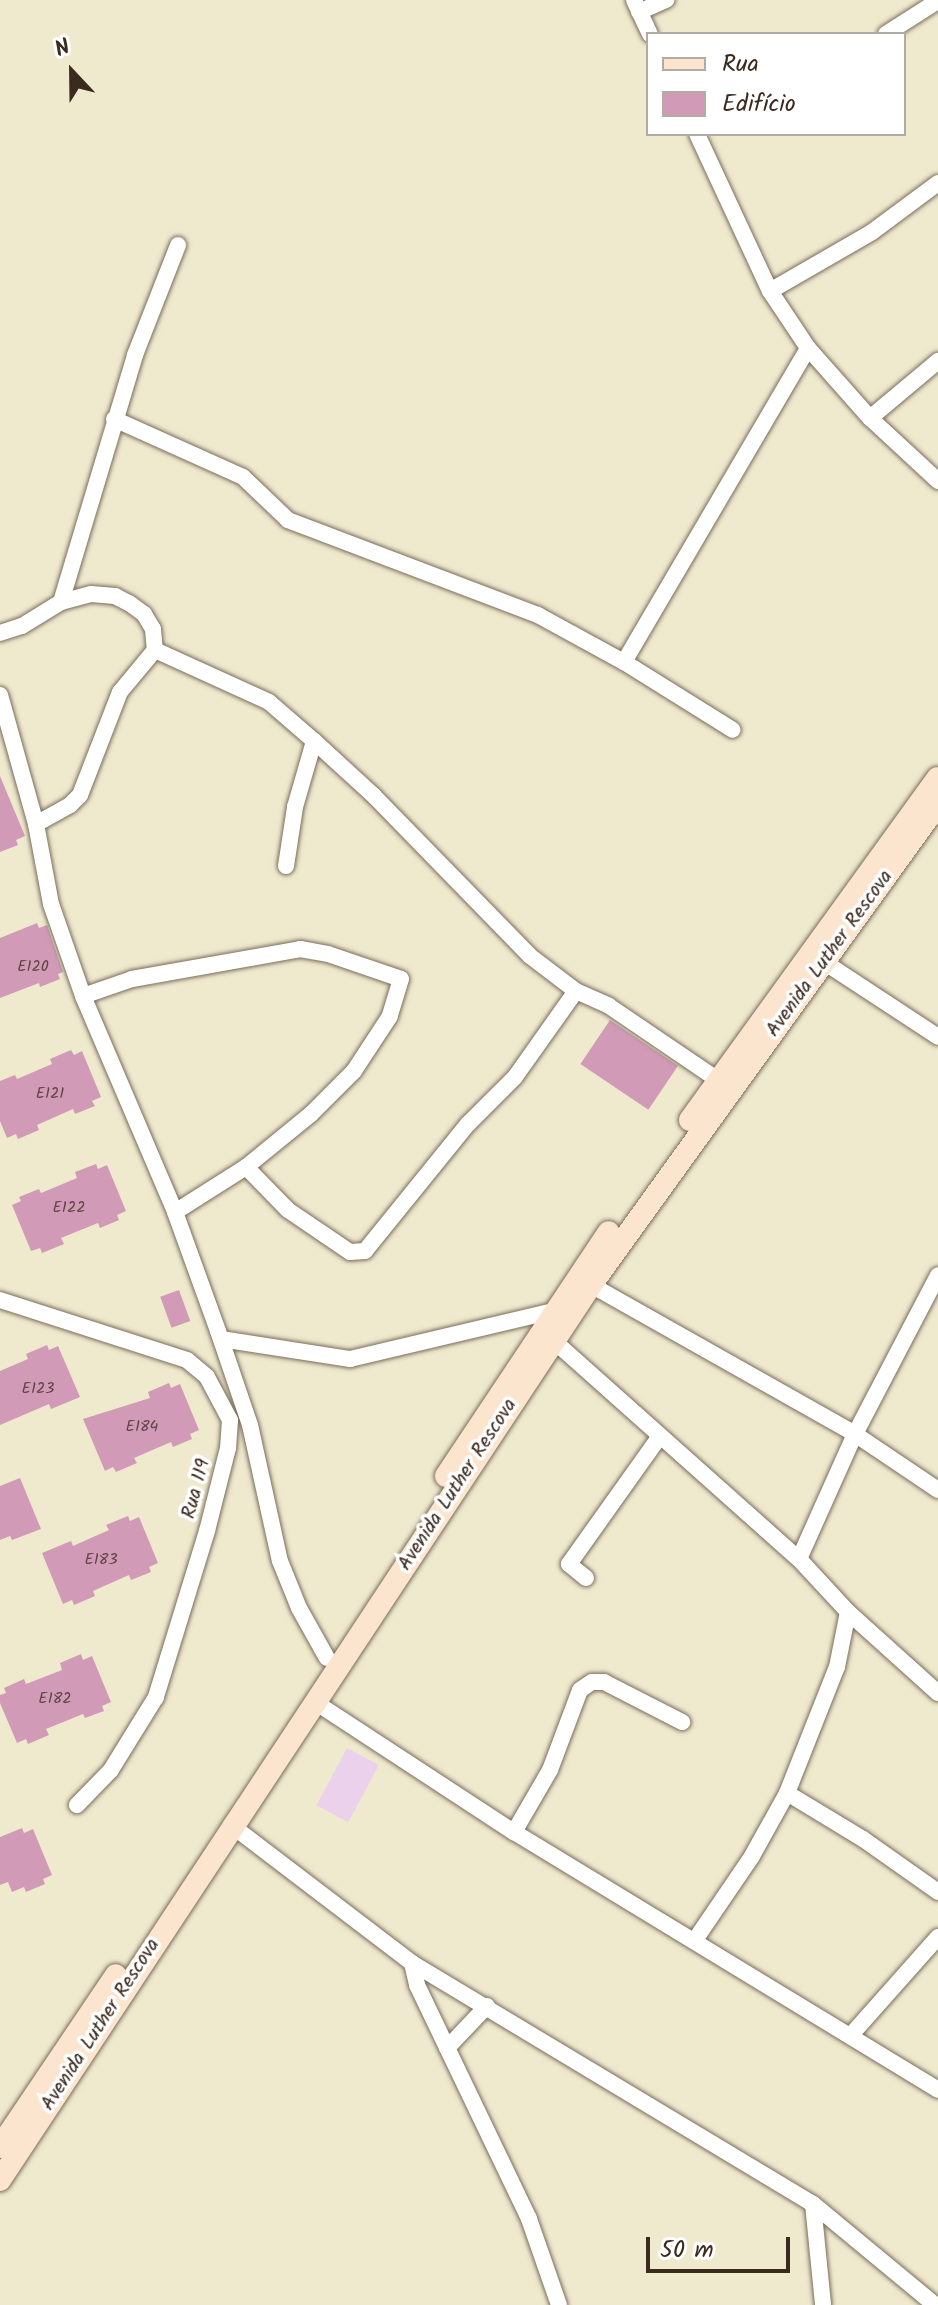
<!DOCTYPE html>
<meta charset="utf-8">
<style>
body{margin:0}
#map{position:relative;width:938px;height:2305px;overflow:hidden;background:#efe9ce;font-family:Kalam,sans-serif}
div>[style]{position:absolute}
.built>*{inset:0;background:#ebd1ec;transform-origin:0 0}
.building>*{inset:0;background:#d19bb7;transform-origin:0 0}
.roads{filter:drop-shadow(0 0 2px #7a6d5c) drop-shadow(0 0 2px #7a6d5c)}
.street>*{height:16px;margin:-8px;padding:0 8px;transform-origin:8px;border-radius:8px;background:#fff}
.secondary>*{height:22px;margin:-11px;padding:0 11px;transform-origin:11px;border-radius:11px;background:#fbe5cf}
span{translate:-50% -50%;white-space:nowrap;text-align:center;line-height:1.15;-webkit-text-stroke:7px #fff;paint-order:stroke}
.number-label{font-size:16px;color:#604644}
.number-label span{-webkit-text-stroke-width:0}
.street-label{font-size:20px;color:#3b2a1e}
.legend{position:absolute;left:646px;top:32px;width:260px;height:104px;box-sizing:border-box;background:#fff;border:2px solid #b1aaa5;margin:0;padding:10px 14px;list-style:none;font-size:24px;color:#3b2a1e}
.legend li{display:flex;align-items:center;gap:16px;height:40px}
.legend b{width:40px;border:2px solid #b1aaa5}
.north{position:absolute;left:32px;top:32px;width:80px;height:80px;-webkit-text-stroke:6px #fff;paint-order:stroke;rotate:338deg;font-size:22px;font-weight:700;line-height:32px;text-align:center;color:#3b2a1e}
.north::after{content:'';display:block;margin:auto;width:28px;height:36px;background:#3b2a1e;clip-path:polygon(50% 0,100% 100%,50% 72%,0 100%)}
.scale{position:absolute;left:646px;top:2237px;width:144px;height:36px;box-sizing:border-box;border:4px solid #3b2a1e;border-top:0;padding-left:10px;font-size:24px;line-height:28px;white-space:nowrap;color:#3b2a1e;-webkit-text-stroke:6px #fff;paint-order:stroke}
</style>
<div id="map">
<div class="built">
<i style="left:347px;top:1748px;width:36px;height:65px;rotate:28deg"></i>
</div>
<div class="building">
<i style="clip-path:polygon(0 776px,25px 836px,16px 840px,18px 845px,0 852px)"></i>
<i style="clip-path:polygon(37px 923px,39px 928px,47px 925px,63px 972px,58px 974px,60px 979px,40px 987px,39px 983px,0 998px,0 938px)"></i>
<i style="left:610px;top:1020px;width:82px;height:53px;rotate:34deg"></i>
<i style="clip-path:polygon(71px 1050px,74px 1055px,82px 1051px,101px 1097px,92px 1101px,95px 1106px,75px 1114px,73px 1109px,37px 1125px,39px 1130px,18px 1139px,16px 1134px,7px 1138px,0 1121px,0 1081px,15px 1075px,17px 1079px,52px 1064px,50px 1059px)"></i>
<i style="clip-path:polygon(96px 1164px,98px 1169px,107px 1165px,126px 1211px,117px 1215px,119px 1220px,100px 1228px,98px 1223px,61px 1238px,64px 1244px,42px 1253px,40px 1248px,31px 1251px,12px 1205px,21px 1201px,19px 1197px,39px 1189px,41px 1193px,77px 1178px,75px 1172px)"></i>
<i style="left:179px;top:1290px;width:33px;height:20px;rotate:70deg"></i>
<i style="clip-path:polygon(47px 1345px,49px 1350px,58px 1346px,80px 1397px,51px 1409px,49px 1404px,0 1425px,0 1371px,28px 1359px,26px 1354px)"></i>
<i style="clip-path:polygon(169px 1383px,171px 1388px,180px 1384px,199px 1430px,190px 1434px,192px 1439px,173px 1447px,171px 1442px,134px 1458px,137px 1463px,116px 1472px,113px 1467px,105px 1471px,83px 1419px,150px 1398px,148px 1392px)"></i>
<i style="clip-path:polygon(20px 1478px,41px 1529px,12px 1540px,10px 1536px,0 1540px,0 1486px)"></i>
<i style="clip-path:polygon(128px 1516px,130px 1521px,139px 1517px,158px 1563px,149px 1567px,151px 1572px,131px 1580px,129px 1575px,93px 1591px,95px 1596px,74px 1605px,72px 1600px,63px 1604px,42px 1553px,71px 1541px,73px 1546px,109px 1530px,106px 1525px)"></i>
<i style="clip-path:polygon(81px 1654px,83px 1660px,92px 1656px,111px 1702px,102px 1706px,104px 1711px,85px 1718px,83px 1714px,46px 1729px,49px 1735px,28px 1744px,26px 1739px,17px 1743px,0 1703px,0 1695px,6px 1693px,4px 1688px,24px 1679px,26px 1684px,62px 1670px,60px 1663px)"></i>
<i style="clip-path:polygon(22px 1828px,24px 1833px,33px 1829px,52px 1875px,43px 1879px,45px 1884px,26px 1892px,24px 1887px,12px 1892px,8px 1882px,0 1885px,0 1837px)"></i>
</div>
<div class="roads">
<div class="street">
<i style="left:634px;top:0;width:38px;rotate:65deg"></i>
<i style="left:639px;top:12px;width:30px;rotate:-24deg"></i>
<i style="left:886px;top:34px;width:56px;rotate:-32.6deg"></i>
<i style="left:697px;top:134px;width:173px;rotate:65.1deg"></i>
<i style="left:770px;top:291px;width:69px;rotate:56.3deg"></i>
<i style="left:808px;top:348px;width:94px;rotate:48.5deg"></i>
<i style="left:870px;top:418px;width:93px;rotate:42.8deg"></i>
<i style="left:770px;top:291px;width:118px;rotate:-30deg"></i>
<i style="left:872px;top:232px;width:82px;rotate:-36.6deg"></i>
<i style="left:870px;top:418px;width:89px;rotate:-40deg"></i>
<i style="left:114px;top:419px;width:141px;rotate:24.2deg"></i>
<i style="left:243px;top:477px;width:62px;rotate:43.7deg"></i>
<i style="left:288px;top:520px;width:267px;rotate:20.8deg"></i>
<i style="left:538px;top:615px;width:98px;rotate:28.7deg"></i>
<i style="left:624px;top:662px;width:128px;rotate:32deg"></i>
<i style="left:61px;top:602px;width:258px;rotate:-73.3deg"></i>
<i style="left:135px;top:355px;width:118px;rotate:-68.6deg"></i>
<i style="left:0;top:633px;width:23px;rotate:-18deg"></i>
<i style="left:22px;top:626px;width:46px;rotate:-31.6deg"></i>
<i style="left:61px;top:602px;width:31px;rotate:-15deg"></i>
<i style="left:91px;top:594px;width:24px;rotate:5deg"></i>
<i style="left:115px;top:596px;width:16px;rotate:27deg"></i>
<i style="left:129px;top:603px;width:19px;rotate:36deg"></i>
<i style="left:144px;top:614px;width:17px;rotate:59deg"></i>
<i style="left:153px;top:629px;width:21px;rotate:85deg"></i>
<i style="left:155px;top:650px;width:125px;rotate:24.5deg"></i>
<i style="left:269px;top:702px;width:60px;rotate:40.9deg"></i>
<i style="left:314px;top:741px;width:81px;rotate:42.5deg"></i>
<i style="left:374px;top:796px;width:223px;rotate:45.7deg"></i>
<i style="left:530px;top:956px;width:58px;rotate:37.3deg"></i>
<i style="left:576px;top:991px;width:36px;rotate:24deg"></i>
<i style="left:609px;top:1006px;width:132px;rotate:34.2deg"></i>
<i style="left:624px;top:662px;width:364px;rotate:-59.6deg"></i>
<i style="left:0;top:695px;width:134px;rotate:74.4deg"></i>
<i style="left:36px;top:824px;width:81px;rotate:79.4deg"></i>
<i style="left:51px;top:904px;width:97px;rotate:70.8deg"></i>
<i style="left:83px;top:996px;width:235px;rotate:66.9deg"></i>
<i style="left:175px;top:1212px;width:127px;rotate:70.1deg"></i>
<i style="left:218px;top:1331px;width:99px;rotate:71.2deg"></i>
<i style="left:250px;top:1425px;width:139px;rotate:77.6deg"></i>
<i style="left:280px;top:1561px;width:51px;rotate:68deg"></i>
<i style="left:299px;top:1608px;width:57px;rotate:60.8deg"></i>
<i style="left:36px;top:824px;width:39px;rotate:-29deg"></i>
<i style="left:70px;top:805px;width:14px;rotate:-45deg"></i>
<i style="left:80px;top:795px;width:110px;rotate:-68.8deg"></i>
<i style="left:120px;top:692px;width:55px;rotate:-50.2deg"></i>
<i style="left:286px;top:866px;width:60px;rotate:-81.3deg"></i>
<i style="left:295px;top:807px;width:69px;rotate:-73.9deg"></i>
<i style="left:824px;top:962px;width:136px;rotate:33.3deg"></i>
<i style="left:83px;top:996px;width:52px;rotate:-19.1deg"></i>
<i style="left:132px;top:979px;width:171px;rotate:-10.1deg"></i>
<i style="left:300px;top:949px;width:28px;rotate:10deg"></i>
<i style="left:328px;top:954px;width:77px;rotate:18.9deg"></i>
<i style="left:401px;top:979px;width:39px;rotate:107deg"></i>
<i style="left:390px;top:1016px;width:66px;rotate:123.2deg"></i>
<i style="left:354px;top:1071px;width:61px;rotate:135deg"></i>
<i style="left:311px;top:1114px;width:84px;rotate:140.8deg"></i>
<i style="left:246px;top:1167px;width:84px;rotate:147.6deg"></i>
<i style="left:246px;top:1167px;width:60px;rotate:45.7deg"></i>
<i style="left:288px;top:1210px;width:75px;rotate:34.1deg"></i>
<i style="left:350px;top:1252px;width:15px;rotate:-4deg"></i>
<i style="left:365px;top:1251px;width:164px;rotate:-51deg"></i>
<i style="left:468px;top:1124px;width:66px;rotate:-45deg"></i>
<i style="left:515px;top:1077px;width:105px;rotate:-54.7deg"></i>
<i style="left:591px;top:1285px;width:303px;rotate:29.4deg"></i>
<i style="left:855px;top:1434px;width:100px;rotate:34deg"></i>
<i style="left:0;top:1300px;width:196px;rotate:17.8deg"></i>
<i style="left:187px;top:1360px;width:26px;rotate:40deg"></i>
<i style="left:207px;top:1377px;width:49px;rotate:61.9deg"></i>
<i style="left:230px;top:1420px;width:28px;rotate:94deg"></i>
<i style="left:228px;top:1448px;width:86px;rotate:104.2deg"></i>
<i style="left:207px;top:1531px;width:174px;rotate:107.1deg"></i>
<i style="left:156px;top:1697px;width:86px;rotate:121.7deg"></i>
<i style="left:111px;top:1770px;width:49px;rotate:134.2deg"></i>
<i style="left:221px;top:1339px;width:131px;rotate:8.8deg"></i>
<i style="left:350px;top:1359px;width:209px;rotate:-13.3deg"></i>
<i style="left:554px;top:1341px;width:328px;rotate:41.7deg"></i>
<i style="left:799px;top:1559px;width:72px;rotate:47.2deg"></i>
<i style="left:848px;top:1612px;width:121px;rotate:42deg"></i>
<i style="left:799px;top:1559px;width:137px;rotate:-65.9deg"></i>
<i style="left:855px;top:1434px;width:179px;rotate:-62.4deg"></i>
<i style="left:586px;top:1578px;width:22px;rotate:-141deg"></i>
<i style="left:569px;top:1564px;width:157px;rotate:-54.6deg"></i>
<i style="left:315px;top:1702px;width:238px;rotate:33.2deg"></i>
<i style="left:514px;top:1832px;width:496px;rotate:31.3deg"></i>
<i style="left:787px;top:1793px;width:89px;rotate:31.2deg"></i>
<i style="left:863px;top:1839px;width:92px;rotate:35.2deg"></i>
<i style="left:231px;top:1825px;width:228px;rotate:37.3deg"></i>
<i style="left:412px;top:1963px;width:468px;rotate:31deg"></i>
<i style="left:813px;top:2204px;width:158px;rotate:39.6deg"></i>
<i style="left:514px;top:1832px;width:72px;rotate:-59.9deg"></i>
<i style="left:550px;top:1770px;width:85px;rotate:-69.4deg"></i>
<i style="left:580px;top:1690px;width:14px;rotate:-34deg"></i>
<i style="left:592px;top:1682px;width:12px"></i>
<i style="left:604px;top:1682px;width:88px;rotate:27.1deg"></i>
<i style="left:695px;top:1940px;width:102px;rotate:-55.8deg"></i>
<i style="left:752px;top:1856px;width:72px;rotate:-60.9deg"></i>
<i style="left:787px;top:1793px;width:136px;rotate:-68.4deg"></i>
<i style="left:837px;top:1667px;width:56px;rotate:-78.7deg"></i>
<i style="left:412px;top:1963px;width:23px;rotate:77deg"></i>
<i style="left:417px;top:1985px;width:259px;rotate:64.4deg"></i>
<i style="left:529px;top:2219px;width:91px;rotate:70.8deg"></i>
<i style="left:851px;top:2035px;width:131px;rotate:-48.4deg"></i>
<i style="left:447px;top:2048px;width:58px;rotate:-46.4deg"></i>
<i style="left:813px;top:2204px;width:101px;rotate:84.3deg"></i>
</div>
<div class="secondary">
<i style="left:690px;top:1120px;width:422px;rotate:-54.1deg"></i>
<i style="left:446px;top:1476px;width:293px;rotate:-56.3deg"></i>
<i style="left:0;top:2147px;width:207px;rotate:-56deg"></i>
<i style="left:0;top:2180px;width:1073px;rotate:-56.56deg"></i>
<i style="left:591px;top:1285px;width:593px;rotate:-54.19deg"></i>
</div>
</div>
<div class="number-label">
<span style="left:33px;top:967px">E120</span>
<span style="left:50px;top:1094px">E121</span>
<span style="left:69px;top:1208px">E122</span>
<span style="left:38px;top:1389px">E123</span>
<span style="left:142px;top:1427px">E184</span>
<span style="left:101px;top:1560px">E183</span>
<span style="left:55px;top:1699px">E182</span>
</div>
<div class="street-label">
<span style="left:830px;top:954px;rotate:-54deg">Avenida Luther Rescova</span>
<span style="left:458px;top:1485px;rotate:-57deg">Avenida Luther Rescova</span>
<span style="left:197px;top:1489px;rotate:-75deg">Rua 119</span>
<span style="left:101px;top:2025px;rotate:-57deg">Avenida Luther Rescova</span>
</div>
<ul class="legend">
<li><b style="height:10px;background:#fbe5cf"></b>Rua</li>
<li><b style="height:22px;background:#d19bb7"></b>Edifício</li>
</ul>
<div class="north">N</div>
<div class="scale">50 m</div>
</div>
